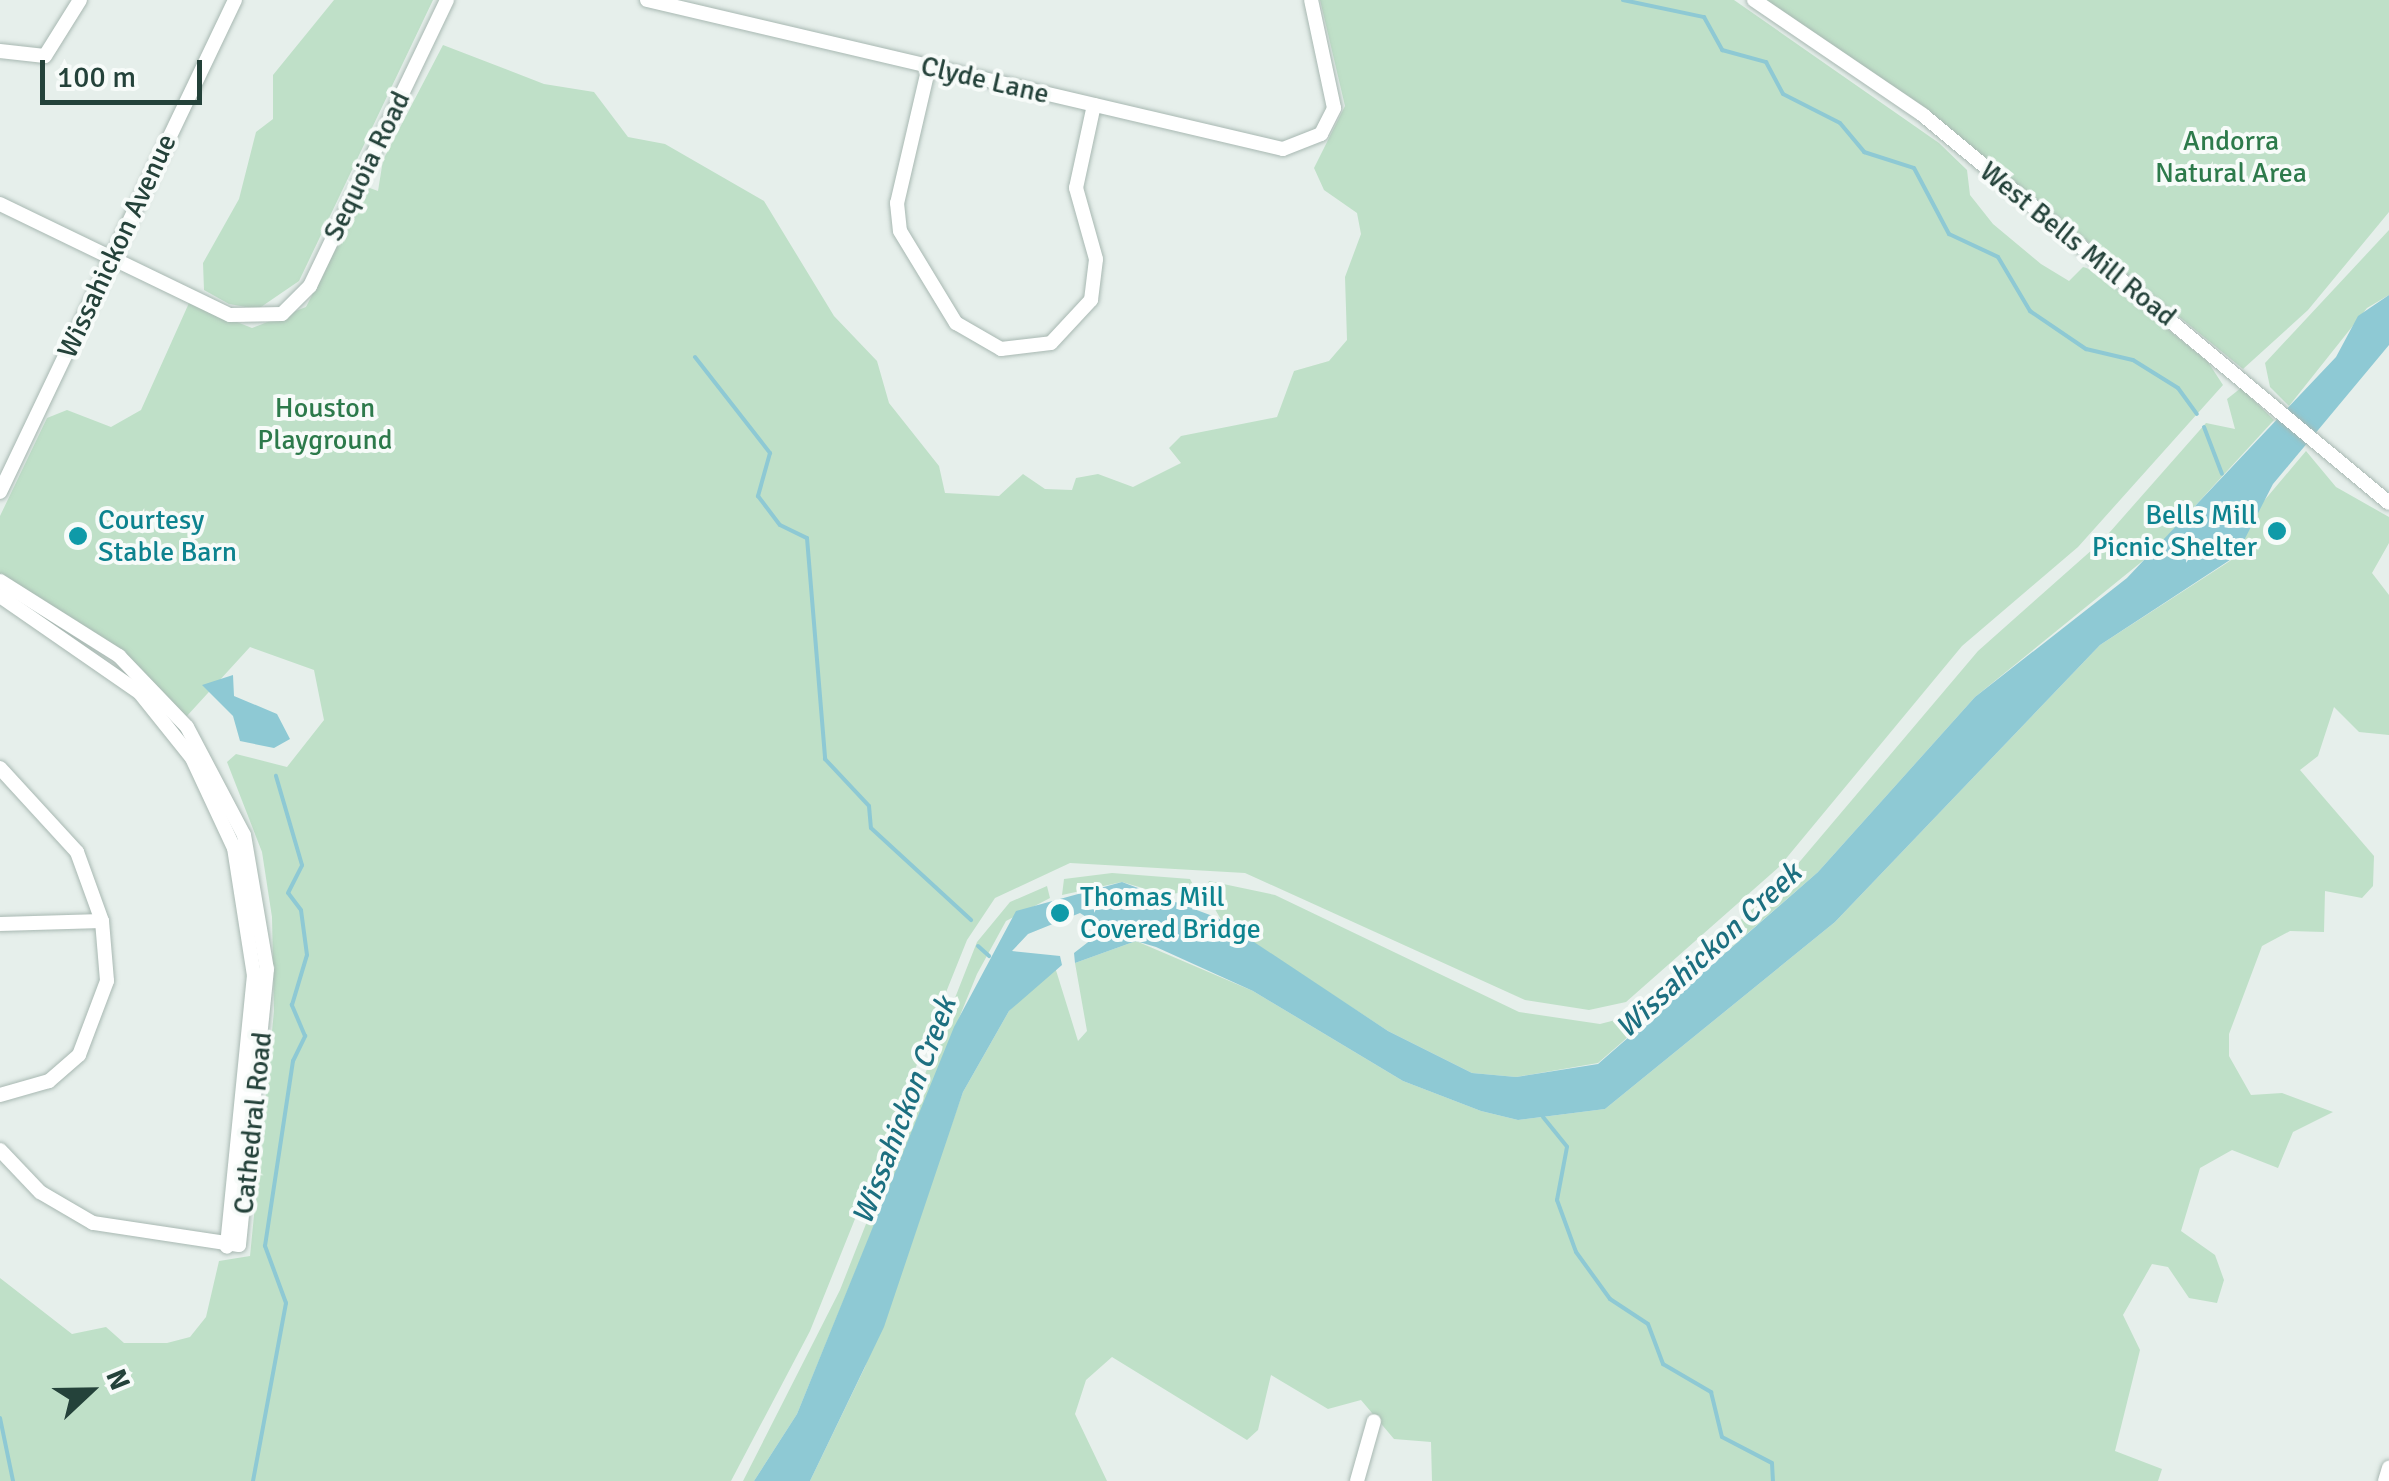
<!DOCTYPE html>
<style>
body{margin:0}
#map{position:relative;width:2389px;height:1481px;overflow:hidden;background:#e6efeb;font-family:Signika,sans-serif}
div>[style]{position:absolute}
.green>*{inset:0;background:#bfe0c8}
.water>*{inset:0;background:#8ec9d4}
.stream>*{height:4px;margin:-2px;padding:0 2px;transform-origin:2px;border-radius:2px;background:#8ec9d4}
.roads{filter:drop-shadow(0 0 2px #a8b8b2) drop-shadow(0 0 2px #a8b8b2)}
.minor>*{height:14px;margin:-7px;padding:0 7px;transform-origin:7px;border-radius:7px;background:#fff}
.dots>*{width:28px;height:28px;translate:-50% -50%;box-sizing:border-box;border:5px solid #f7fbf9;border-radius:50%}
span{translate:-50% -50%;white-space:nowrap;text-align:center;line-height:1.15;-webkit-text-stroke:8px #f7fbf9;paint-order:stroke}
.street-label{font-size:28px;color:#24423a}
.park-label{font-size:28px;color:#2d7a4b}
.culture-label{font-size:28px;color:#0d838f}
.right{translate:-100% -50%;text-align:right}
.left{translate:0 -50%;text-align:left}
.water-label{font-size:30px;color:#1c6f80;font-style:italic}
.north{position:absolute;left:40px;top:1341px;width:100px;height:100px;-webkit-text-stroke:8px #f7fbf9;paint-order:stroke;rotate:68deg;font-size:28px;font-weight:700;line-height:40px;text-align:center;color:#24423a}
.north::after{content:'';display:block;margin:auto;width:35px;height:45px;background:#24423a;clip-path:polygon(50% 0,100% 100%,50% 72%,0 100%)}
.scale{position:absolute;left:40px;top:60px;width:162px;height:45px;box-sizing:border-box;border:5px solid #24423a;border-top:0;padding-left:12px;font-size:30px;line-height:35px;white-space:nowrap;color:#24423a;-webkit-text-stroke:8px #f7fbf9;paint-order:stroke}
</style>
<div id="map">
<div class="green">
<i style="clip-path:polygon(334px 0,433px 0,299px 281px,258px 309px,229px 304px,204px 290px,203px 263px,239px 199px,256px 132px,273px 119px,273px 75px)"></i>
<i style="clip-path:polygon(1320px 0,1734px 0,1939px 143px,1967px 170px,1970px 195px,1993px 224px,2041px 264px,2069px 281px,2083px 267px,2096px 271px,2208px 362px,2223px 385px,2078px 547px,1962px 646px,1779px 867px,1626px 1002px,1589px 1010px,1525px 1000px,1245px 873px,1070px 863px,995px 898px,967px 940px,810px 1331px,731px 1481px,0 1481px,0 1278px,72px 1334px,106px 1327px,124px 1343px,167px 1343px,190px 1337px,206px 1317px,219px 1261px,250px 1256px,274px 1011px,272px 917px,262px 852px,227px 762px,236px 754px,287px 767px,324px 720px,314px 670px,250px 647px,186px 717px,118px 648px,0 575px,0 516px,47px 418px,67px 410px,111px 427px,141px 410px,189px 303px,252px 328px,306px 307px,367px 187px,378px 191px,383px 160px,443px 45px,544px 84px,594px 92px,628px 137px,665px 144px,764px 201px,834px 316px,877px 361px,889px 403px,939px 466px,945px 493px,999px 496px,1023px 474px,1045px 489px,1072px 490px,1076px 478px,1098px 474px,1133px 487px,1181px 463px,1169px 448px,1181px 436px,1277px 417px,1294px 371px,1329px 361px,1347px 340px,1345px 277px,1361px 234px,1357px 213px,1324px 190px,1314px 168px,1345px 106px)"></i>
<i style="clip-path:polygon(1765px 0,2389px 0,2389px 212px,2308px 310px,2243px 369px,1940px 121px)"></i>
<i style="clip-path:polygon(2389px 230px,2389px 295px,2367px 308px,2289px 406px,2270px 387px,2265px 363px)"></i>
<i style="clip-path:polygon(2241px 388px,2274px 420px,2150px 555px,1975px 697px,1818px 872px,1598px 1063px,1516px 1077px,1472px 1073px,1388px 1031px,1223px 923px,1205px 892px,1209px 881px,1275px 895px,1519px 1012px,1600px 1024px,1639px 1014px,1785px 879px,1978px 651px,2102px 541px,2206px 423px,2235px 429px,2227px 399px)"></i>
<i style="clip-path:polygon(2306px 451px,2336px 487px,2389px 517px,2389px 543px,2372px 573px,2389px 595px,2389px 735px,2359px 732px,2334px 707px,2318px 756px,2300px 770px,2374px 856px,2373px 886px,2362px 898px,2325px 891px,2324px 932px,2290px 931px,2262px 946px,2229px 1034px,2229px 1056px,2251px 1095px,2282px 1093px,2333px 1112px,2293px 1132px,2278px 1168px,2232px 1150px,2200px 1168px,2181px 1231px,2215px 1255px,2224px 1280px,2217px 1303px,2189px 1298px,2168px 1267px,2152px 1264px,2123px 1315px,2140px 1350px,2115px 1451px,2162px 1469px,2158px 1481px,1432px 1481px,1431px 1442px,1394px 1439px,1361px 1400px,1328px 1409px,1271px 1375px,1258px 1430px,1247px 1440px,1112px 1357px,1086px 1380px,1075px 1414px,1107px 1481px,810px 1481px,865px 1367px,963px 1092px,1009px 1011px,1055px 967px,1078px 1041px,1087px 1031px,1075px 963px,1136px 941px,1253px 991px,1403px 1081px,1481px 1111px,1518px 1120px,1605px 1109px,1835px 922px,2100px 645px,2236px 557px,2247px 521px)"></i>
<i style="clip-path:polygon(1112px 873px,1190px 879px,1196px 890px,1166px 895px,1122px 882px,1062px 895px,1064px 879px)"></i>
<i style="clip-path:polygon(1047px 886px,1050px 898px,1006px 921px,977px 974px,797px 1414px,754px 1481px,743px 1481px,840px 1290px,977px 942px,1010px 902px)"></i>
</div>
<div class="water">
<i style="clip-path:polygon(2389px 295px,2389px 345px,2273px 484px,2236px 556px,2100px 645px,1835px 922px,1605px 1109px,1518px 1120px,1481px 1111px,1403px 1081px,1253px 991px,1156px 947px,1136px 941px,1075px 963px,1074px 953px,1105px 929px,1080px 913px,1028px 934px,1012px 951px,1060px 956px,1062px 965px,1009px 1011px,963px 1092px,884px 1327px,810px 1481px,754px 1481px,797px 1414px,954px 1027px,1016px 911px,1122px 882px,1218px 918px,1388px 1031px,1472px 1073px,1516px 1077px,1598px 1064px,1818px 872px,1975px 697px,2127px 578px,2336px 357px,2358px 316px)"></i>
<i style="clip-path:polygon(233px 675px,234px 696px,277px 714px,290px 739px,274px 748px,240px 741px,233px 716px,202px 685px)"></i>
</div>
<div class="stream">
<i style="left:1623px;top:0;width:83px;rotate:11.9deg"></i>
<i style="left:1704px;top:17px;width:38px;rotate:61deg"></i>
<i style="left:1722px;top:50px;width:46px;rotate:15.3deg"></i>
<i style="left:1766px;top:62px;width:36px;rotate:62deg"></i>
<i style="left:1783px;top:94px;width:64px;rotate:27deg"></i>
<i style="left:1840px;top:123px;width:38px;rotate:50deg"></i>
<i style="left:1864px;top:152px;width:52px;rotate:17.7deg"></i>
<i style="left:1914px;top:168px;width:75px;rotate:62.1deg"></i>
<i style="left:1949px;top:234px;width:54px;rotate:25.1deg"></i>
<i style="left:1998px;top:257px;width:63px;rotate:59.3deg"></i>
<i style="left:2030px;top:311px;width:68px;rotate:34.2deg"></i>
<i style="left:2086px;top:349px;width:48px;rotate:13.2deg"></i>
<i style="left:2133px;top:360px;width:53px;rotate:31.9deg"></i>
<i style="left:2178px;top:388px;width:32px;rotate:54deg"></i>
<i style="left:695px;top:357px;width:122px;rotate:52deg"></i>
<i style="left:770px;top:453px;width:45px;rotate:105.6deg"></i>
<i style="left:758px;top:496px;width:36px;rotate:53deg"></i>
<i style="left:780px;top:525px;width:30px;rotate:26deg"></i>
<i style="left:807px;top:538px;width:222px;rotate:85.3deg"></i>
<i style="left:825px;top:759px;width:64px;rotate:46.9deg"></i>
<i style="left:869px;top:806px;width:22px;rotate:85deg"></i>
<i style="left:871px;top:828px;width:136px;rotate:42.6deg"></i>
<i style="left:2204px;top:427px;width:50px;rotate:69deg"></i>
<i style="left:978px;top:946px;width:15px;rotate:42deg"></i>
<i style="left:1543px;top:1117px;width:38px;rotate:51deg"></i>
<i style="left:1567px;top:1147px;width:54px;rotate:100.7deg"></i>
<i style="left:1557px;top:1200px;width:55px;rotate:69.9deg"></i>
<i style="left:1576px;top:1252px;width:58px;rotate:54.1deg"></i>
<i style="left:1610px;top:1299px;width:45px;rotate:33.3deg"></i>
<i style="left:1648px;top:1324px;width:43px;rotate:69.4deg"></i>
<i style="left:1663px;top:1364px;width:56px;rotate:30.3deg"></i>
<i style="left:1711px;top:1392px;width:46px;rotate:76.3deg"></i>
<i style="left:1722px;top:1437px;width:56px;rotate:27.5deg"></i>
<i style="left:1772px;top:1463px;width:18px;rotate:87deg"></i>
<i style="left:0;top:1418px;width:64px;rotate:78.3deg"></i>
<i style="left:253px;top:1481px;width:181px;rotate:-79.5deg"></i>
<i style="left:286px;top:1303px;width:61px;rotate:-110.2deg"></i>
<i style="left:265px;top:1246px;width:187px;rotate:-81.4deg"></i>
<i style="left:293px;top:1061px;width:28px;rotate:-64deg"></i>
<i style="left:305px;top:1036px;width:34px;rotate:-113deg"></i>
<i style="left:292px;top:1005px;width:52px;rotate:-73.3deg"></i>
<i style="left:307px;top:955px;width:45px;rotate:-97.6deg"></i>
<i style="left:301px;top:910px;width:21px;rotate:-127deg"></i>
<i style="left:288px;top:893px;width:31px;rotate:-63deg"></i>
<i style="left:302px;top:865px;width:93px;rotate:-106.3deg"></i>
</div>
<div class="roads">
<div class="minor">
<i style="left:647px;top:0;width:653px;rotate:13.19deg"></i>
<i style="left:1283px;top:149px;width:41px;rotate:-21.5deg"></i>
<i style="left:1321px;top:134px;width:29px;rotate:-63deg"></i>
<i style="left:1334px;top:108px;width:110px;rotate:-102deg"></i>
<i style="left:1754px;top:0;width:204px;rotate:34.2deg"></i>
<i style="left:1923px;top:115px;width:606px;rotate:39.78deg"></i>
<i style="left:0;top:51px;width:45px;rotate:6.3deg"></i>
<i style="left:45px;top:56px;width:66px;rotate:-58deg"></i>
<i style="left:929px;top:66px;width:141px;rotate:103.1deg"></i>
<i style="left:897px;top:203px;width:28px;rotate:84deg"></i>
<i style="left:900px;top:231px;width:108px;rotate:58.7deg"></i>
<i style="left:956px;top:323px;width:52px;rotate:30deg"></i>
<i style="left:1001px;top:349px;width:50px;rotate:-6.8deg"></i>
<i style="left:1051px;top:343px;width:59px;rotate:-47.1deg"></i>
<i style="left:1091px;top:300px;width:41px;rotate:-83deg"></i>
<i style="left:1096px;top:259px;width:74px;rotate:-105.7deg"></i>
<i style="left:1076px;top:188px;width:85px;rotate:-77.8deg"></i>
<i style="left:0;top:204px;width:255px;rotate:25.8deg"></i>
<i style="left:230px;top:315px;width:52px;rotate:-1.1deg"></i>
<i style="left:282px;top:314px;width:40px;rotate:-45deg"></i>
<i style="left:310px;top:286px;width:317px;rotate:-64.4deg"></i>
<i style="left:0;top:492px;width:545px;rotate:-64.47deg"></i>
<i style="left:0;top:581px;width:141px;rotate:32.2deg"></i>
<i style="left:119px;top:656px;width:98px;rotate:46.2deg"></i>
<i style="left:187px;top:727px;width:122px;rotate:62.2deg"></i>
<i style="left:244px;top:835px;width:136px;rotate:80.3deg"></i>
<i style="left:267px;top:969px;width:277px;rotate:95.8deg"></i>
<i style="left:239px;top:1245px;width:148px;rotate:-171.4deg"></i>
<i style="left:93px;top:1223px;width:61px;rotate:-149.7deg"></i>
<i style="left:40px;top:1192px;width:58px;rotate:-133.6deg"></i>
<i style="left:0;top:596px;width:170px;rotate:34.7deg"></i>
<i style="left:140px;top:693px;width:83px;rotate:51.3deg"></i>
<i style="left:192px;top:758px;width:99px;rotate:65deg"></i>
<i style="left:234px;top:848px;width:129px;rotate:81.1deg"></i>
<i style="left:254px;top:975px;width:273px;rotate:95.7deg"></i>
<i style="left:0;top:768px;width:114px;rotate:47.5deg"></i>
<i style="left:77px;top:852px;width:73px;rotate:70.1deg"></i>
<i style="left:102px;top:921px;width:60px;rotate:85.2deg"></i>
<i style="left:107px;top:981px;width:79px;rotate:110.7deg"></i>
<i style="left:79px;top:1055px;width:40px;rotate:139deg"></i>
<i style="left:49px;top:1081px;width:51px;rotate:164.1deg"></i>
<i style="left:0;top:924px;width:102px;rotate:-1.7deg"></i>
<i style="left:1357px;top:1481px;width:62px;rotate:-74.2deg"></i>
<i style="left:2385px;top:1481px;width:14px;rotate:-73deg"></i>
</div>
</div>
<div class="dots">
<i style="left:2277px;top:531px;background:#0f9aa8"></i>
<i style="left:78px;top:536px;background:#0f9aa8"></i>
<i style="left:1060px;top:913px;background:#0f9aa8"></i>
</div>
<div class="street-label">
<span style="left:985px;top:80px;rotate:13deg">Clyde Lane</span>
<span style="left:367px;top:166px;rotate:-64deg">Sequoia Road</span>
<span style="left:2078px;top:244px;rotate:39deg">West Bells Mill Road</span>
<span style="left:117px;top:246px;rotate:-65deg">Wissahickon Avenue</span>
<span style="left:253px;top:1123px;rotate:-84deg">Cathedral Road</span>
</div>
<div class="park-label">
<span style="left:2231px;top:157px">Andorra<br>Natural Area</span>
<span style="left:325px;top:424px">Houston<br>Playground</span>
</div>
<div class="culture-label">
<span class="right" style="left:2257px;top:531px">Bells Mill<br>Picnic Shelter</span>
<span class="left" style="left:98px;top:536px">Courtesy<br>Stable Barn</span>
<span class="left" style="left:1080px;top:913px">Thomas Mill<br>Covered Bridge</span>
</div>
<div class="water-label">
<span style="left:1709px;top:951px;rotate:-43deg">Wissahickon Creek</span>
<span style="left:905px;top:1111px;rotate:-69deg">Wissahickon Creek</span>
</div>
<div class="north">N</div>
<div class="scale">100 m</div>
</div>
